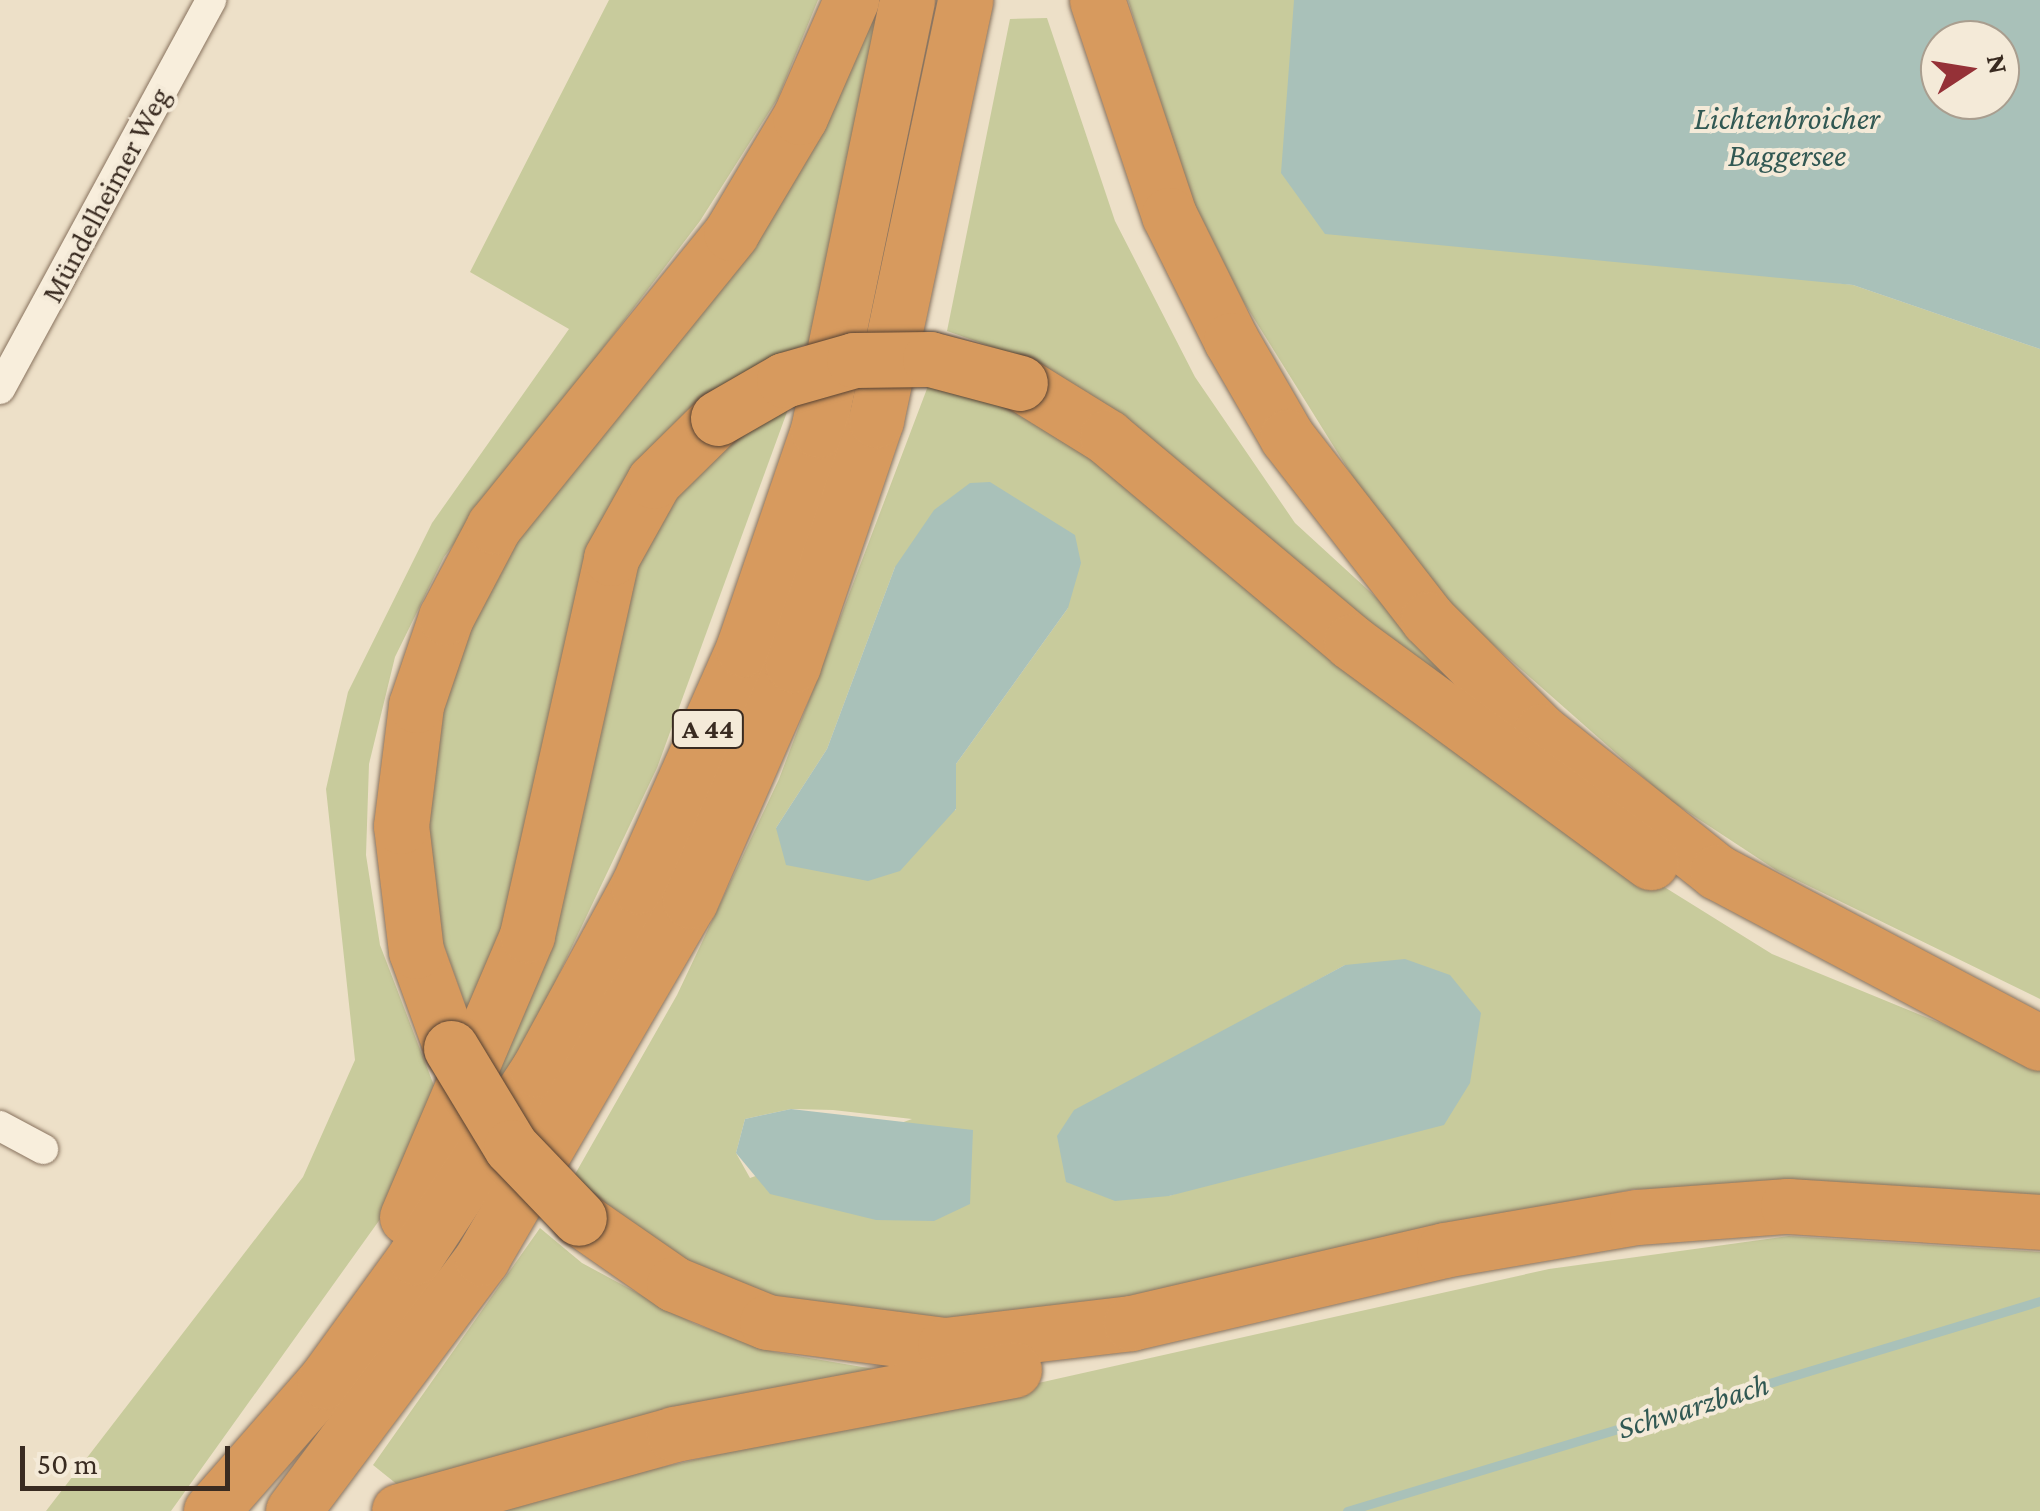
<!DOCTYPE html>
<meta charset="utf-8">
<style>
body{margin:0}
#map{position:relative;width:2040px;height:1511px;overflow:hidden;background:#ede0c8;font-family:"Crimson Pro",serif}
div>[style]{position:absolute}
.green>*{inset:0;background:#c8cb9c}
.water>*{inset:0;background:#a9c1b9}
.stream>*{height:9px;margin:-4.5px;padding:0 4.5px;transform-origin:4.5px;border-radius:4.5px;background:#a9c1b9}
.roads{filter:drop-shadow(0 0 2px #88725e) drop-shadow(0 0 2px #88725e)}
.minor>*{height:30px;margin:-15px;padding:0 15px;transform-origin:15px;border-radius:15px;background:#f8eedc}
.motorway>*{height:55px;margin:-27.5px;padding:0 27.5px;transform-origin:27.5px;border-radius:27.5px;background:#d79a5e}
.bridges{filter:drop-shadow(0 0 2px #564132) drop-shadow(0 0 2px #564132)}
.motorway-bridge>*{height:55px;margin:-27.5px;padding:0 27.5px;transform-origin:27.5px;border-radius:27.5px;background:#d79a5e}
span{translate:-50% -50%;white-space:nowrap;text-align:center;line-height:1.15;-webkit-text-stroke:8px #f4ead8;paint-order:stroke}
.shield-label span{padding:2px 8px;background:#f4ead8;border:2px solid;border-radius:8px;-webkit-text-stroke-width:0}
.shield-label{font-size:28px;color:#392b21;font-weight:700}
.street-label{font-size:30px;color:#392b21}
.water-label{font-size:32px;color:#315853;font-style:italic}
.north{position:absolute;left:1920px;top:20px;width:100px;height:100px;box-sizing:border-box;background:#f4ead8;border:2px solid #a99e8f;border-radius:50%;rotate:78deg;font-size:28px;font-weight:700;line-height:40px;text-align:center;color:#392b21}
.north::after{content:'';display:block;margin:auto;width:35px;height:45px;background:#953137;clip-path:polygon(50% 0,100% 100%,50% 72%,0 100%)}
.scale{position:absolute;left:20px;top:1446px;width:210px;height:45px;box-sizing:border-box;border:5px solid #392b21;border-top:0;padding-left:12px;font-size:30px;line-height:35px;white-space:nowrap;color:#392b21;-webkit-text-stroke:8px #f4ead8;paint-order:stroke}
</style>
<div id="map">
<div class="green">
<i style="clip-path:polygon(609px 0,818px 0,778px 98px,700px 221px,444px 557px,395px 657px,369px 764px,366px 855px,380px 945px,443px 1109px,406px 1183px,171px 1511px,46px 1511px,303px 1177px,355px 1060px,326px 789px,348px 692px,432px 523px,569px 329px,470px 272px)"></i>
<i style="clip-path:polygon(869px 0,880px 0,812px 342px,759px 363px,663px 443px,473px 1026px,436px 923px,426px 849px,427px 761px,450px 672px,491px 572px)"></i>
<i style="clip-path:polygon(1128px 0,1294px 0,1294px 53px,1624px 256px,1853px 285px,2040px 349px,2040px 999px,1776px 870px,1668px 799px,1465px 620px,1379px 519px,1243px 301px,1191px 197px)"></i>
<i style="clip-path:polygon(1047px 18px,1115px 221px,1195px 377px,1295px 523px,1534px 742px,1361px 626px,1032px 361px,947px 331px,1010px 19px)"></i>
<i style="clip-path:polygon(evenodd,928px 386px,1012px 396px,1563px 824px,1772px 954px,2040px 1064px,2040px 1197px,1634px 1189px,1007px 1323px,817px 1313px,671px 1260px,574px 1176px,677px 995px,779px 779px,928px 386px,895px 567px,1068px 608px,956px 764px,956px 810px,776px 828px,827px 749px,895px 567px,928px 386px,1345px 965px,1241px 1171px,1169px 1196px,1135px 1080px,1345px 965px,928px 386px,791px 1109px,833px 1110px,912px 1119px,750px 1178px,736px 1153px,745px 1119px,791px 1109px)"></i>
<i style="clip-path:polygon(791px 401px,657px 768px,501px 1096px,489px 1074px,623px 585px,680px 478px)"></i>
<i style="clip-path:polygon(540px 1228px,582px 1263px,695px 1324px,774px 1352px,886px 1371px,409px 1494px,373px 1465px)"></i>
<i style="clip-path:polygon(1789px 1236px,2040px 1252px,2040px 1511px,465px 1511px,1549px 1269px)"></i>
</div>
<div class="water">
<i style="clip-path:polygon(evenodd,1294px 0,2040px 0,2040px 349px,1853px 285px,1325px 234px,1281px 173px,1294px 0,1940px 40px,2000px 40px,2000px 100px,1940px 100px,1940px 40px)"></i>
<i style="clip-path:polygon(990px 482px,1075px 535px,1081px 563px,1068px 608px,956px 764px,956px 809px,900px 871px,868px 881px,786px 865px,776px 828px,827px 749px,895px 567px,934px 510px,970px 483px)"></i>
<i style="clip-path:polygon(1405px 959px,1450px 975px,1481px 1013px,1470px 1083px,1444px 1125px,1169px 1196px,1115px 1201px,1066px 1182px,1057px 1136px,1074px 1110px,1345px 965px)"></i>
<i style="clip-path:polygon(791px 1109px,973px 1130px,970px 1204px,934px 1221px,876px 1220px,770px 1194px,736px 1153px,745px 1119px)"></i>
</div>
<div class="stream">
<i style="left:1347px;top:1511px;width:724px;rotate:-16.86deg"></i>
</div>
<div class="roads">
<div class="minor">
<i style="left:0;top:389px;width:443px;rotate:-61.5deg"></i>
<i style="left:0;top:1126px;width:49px;rotate:28.1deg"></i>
</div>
<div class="motorway">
<i style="left:1097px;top:0;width:227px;rotate:71.5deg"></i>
<i style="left:1169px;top:215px;width:140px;rotate:63.6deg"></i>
<i style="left:1231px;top:340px;width:112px;rotate:60deg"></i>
<i style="left:1287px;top:437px;width:230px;rotate:52.2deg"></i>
<i style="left:1428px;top:619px;width:160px;rotate:45deg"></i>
<i style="left:1541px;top:732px;width:225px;rotate:38.5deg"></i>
<i style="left:1717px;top:872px;width:365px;rotate:27.9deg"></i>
<i style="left:1020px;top:383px;width:102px;rotate:31.8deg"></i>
<i style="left:1107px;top:437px;width:319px;rotate:40deg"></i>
<i style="left:1351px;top:642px;width:372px;rotate:36.3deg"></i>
<i style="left:451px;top:1048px;width:103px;rotate:-109.8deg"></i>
<i style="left:416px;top:951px;width:126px;rotate:-96.8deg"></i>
<i style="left:401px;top:826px;width:122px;rotate:-82.9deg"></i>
<i style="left:416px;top:705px;width:93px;rotate:-71.2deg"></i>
<i style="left:446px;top:617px;width:103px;rotate:-62.2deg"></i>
<i style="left:494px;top:526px;width:377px;rotate:-51deg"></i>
<i style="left:731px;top:233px;width:135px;rotate:-59.3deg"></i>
<i style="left:800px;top:117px;width:128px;rotate:-66.4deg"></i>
<i style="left:407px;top:1217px;width:306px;rotate:-66.9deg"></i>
<i style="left:527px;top:935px;width:386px;rotate:-77.4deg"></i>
<i style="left:611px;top:558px;width:88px;rotate:-60.8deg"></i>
<i style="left:654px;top:481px;width:90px;rotate:-44.5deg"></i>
<i style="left:579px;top:1218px;width:116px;rotate:34.8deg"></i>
<i style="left:674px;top:1284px;width:100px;rotate:22.2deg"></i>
<i style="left:767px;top:1322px;width:179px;rotate:7.4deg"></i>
<i style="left:945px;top:1345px;width:187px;rotate:-6.7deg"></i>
<i style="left:1131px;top:1323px;width:321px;rotate:-13.1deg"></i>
<i style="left:1444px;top:1250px;width:196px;rotate:-9.7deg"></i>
<i style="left:1637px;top:1217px;width:151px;rotate:-4.2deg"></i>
<i style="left:1788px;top:1206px;width:253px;rotate:3.6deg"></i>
<i style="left:211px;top:1511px;width:173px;rotate:-48.8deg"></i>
<i style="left:325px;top:1381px;width:153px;rotate:-54deg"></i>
<i style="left:415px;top:1257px;width:224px;rotate:-56.7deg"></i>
<i style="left:538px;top:1070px;width:209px;rotate:-61.5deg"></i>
<i style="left:638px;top:886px;width:259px;rotate:-66.1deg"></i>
<i style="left:743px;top:649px;width:231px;rotate:-71.1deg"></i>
<i style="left:818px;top:430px;width:439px;rotate:-78.3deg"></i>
<i style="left:293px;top:1511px;width:316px;rotate:-53.2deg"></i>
<i style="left:482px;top:1258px;width:413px;rotate:-59.8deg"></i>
<i style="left:690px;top:901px;width:257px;rotate:-66.4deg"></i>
<i style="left:793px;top:665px;width:259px;rotate:-71.3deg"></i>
<i style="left:876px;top:420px;width:429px;rotate:-78deg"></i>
<i style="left:399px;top:1511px;width:286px;rotate:-15.6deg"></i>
<i style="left:674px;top:1434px;width:346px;rotate:-10.7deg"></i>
</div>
</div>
<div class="bridges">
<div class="motorway-bridge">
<i style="left:718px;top:418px;width:76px;rotate:-29.9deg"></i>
<i style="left:784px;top:380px;width:73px;rotate:-15.9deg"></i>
<i style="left:854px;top:360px;width:76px;rotate:-0.8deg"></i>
<i style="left:930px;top:359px;width:93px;rotate:14.9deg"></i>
<i style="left:451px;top:1048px;width:116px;rotate:58.8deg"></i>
<i style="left:511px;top:1147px;width:98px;rotate:46.2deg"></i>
</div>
</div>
<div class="shield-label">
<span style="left:708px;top:729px">A 44</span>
</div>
<div class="street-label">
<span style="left:106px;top:195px;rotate:-62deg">Mündelheimer Weg</span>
</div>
<div class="water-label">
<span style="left:1787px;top:137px">Lichtenbroicher<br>Baggersee</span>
<span style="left:1693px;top:1406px;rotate:-17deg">Schwarzbach</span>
</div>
<div class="north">N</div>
<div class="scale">50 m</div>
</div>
